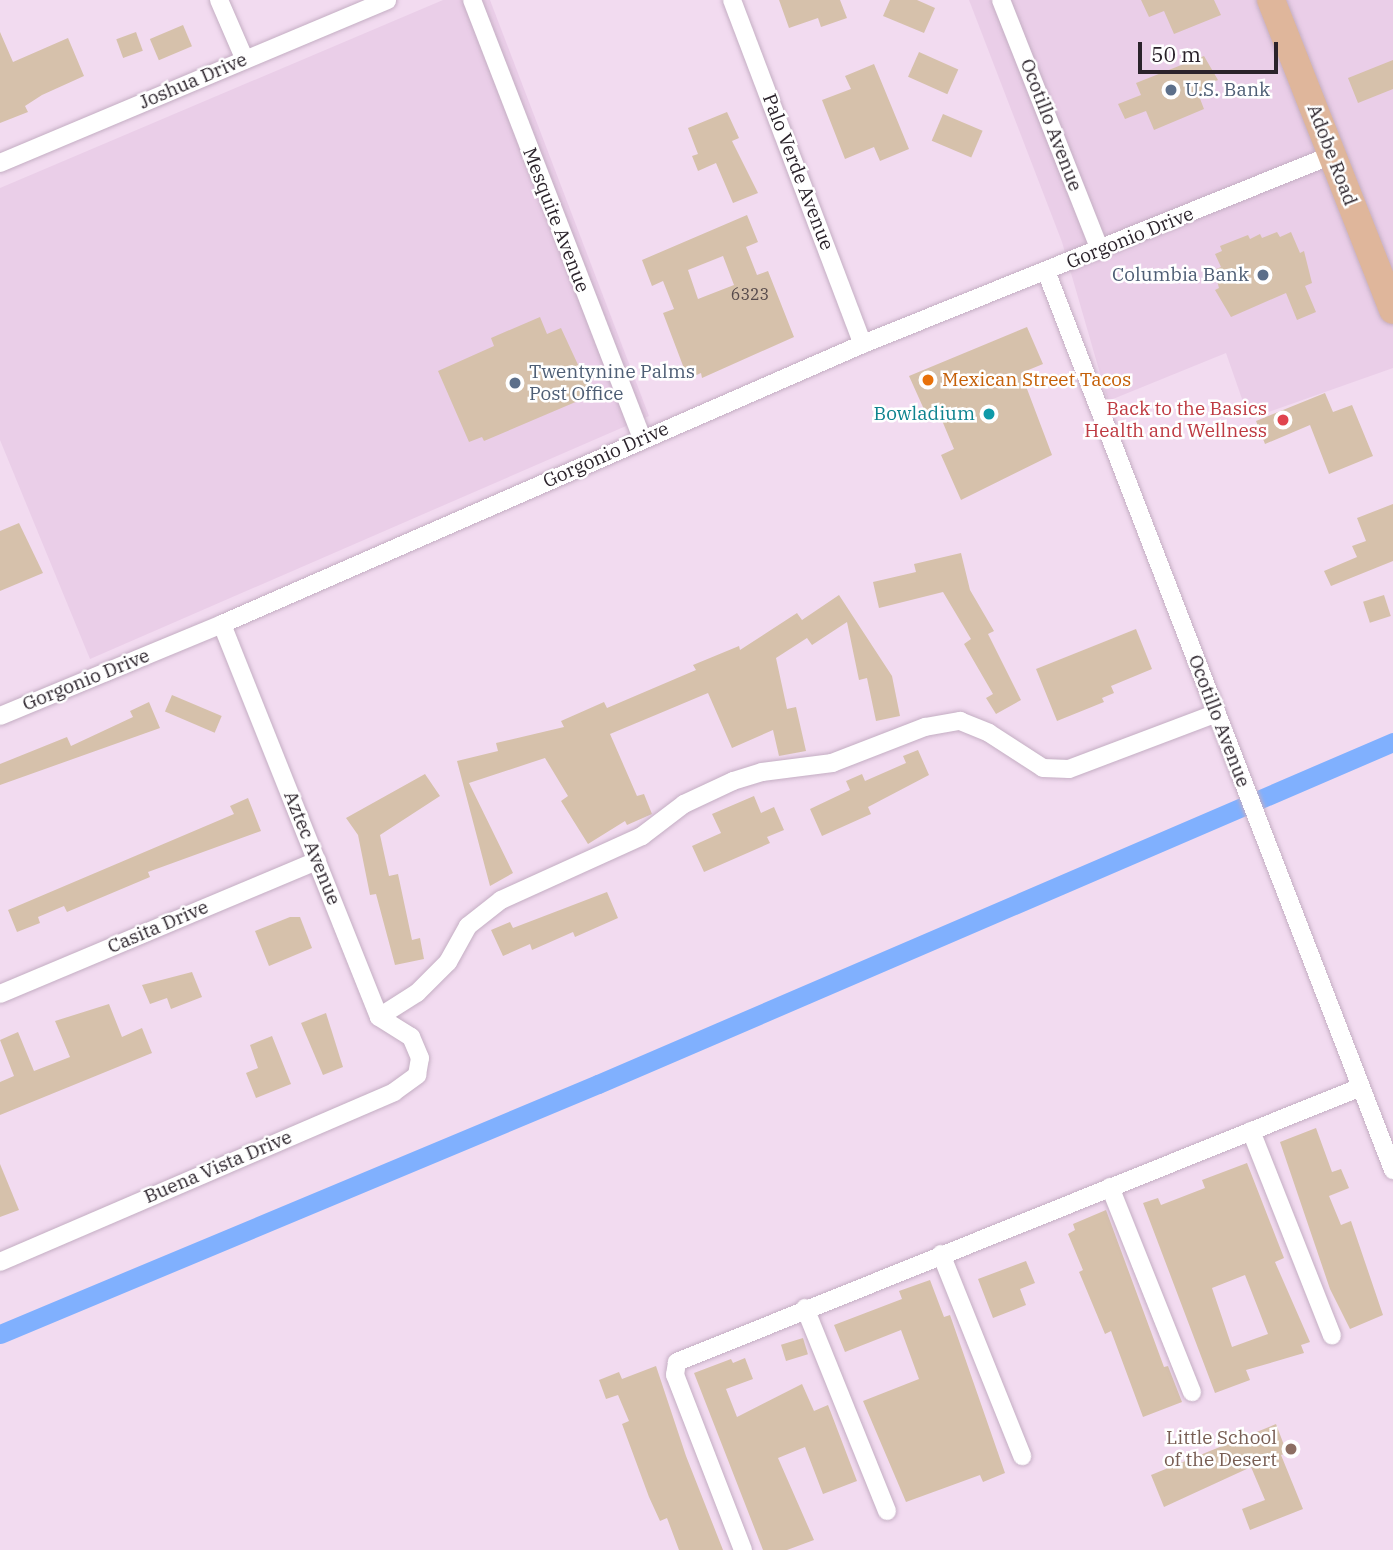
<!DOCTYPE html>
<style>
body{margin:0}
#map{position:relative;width:1393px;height:1550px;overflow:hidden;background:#f2dbf0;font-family:"IBM Plex Serif",serif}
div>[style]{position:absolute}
.built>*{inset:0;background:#eacee8}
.canal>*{height:19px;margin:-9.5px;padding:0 9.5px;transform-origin:9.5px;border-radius:9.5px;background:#80b0fe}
.building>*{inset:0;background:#d6c1ab;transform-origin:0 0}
.roads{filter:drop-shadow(0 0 2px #c4aec3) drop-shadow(0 0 2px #c4aec3)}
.minor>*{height:18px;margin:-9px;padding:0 9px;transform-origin:9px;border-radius:9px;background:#fff}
.primary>*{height:28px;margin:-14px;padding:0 14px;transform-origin:14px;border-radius:14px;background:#dfb69b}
.dots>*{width:19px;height:19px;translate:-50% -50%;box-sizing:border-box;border:4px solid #fff;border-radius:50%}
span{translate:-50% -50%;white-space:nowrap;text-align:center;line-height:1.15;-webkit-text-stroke:5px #fff;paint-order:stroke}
.number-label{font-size:16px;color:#564a4b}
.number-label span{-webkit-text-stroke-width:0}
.street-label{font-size:19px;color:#2b232b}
.service-label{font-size:19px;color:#4e5e75}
.left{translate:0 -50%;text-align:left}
.right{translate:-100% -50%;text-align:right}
.food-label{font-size:19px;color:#c56008}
.health-label{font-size:19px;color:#be3a42}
.culture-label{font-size:19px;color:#0d838f}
.education-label{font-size:19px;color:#785e54}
.scale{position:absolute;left:1138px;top:42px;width:140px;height:32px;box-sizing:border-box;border:4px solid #2b232b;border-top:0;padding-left:9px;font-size:21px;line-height:24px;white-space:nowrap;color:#2b232b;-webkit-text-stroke:5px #fff;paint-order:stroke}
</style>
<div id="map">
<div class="built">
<i style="clip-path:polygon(443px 0,490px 0,649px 416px,90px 659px,0 440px,0 188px)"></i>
<i style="clip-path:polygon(969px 0,1393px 0,1393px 368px,1249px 419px,1226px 353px,1108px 401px,1062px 242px)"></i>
</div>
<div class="canal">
<i style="left:0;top:1334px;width:648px;rotate:-22.69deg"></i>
<i style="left:598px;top:1084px;width:865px;rotate:-23.28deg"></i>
</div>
<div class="building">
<i style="clip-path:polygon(779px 0,840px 0,847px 18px,821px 27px,818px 18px,789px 28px)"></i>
<i style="clip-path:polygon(890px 0,917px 0,935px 8px,924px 33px,883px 16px)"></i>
<i style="clip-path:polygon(1141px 0,1214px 0,1221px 15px,1174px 34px,1164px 11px,1149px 17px)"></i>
<i style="left:183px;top:25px;width:23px;height:36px;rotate:67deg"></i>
<i style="clip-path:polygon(0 32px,13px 62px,68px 38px,84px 76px,42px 95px,25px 106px,28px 112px,0 123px)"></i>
<i style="left:136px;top:32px;width:20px;height:21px;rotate:70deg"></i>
<i style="left:919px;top:52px;width:43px;height:27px;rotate:24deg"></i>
<i style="clip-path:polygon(1204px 56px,1218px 80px,1202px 86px,1205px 94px,1199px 96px,1204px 109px,1154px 130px,1146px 111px,1125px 119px,1118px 104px,1141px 95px,1136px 83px)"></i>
<i style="clip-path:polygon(1393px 60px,1393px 89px,1358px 103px,1348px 78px)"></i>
<i style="clip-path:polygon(874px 64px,909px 149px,880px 161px,874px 147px,845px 159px,822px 100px,851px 89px,845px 76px)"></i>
<i style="clip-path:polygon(727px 112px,739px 138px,732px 141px,758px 193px,733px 203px,716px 163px,698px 171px,692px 156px,698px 154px,688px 128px)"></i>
<i style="left:943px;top:114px;width:43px;height:29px;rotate:23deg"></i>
<i style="clip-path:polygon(evenodd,747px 215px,758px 242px,746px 247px,757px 275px,768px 271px,794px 337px,702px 378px,701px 373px,688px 379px,663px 313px,674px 309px,663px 281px,652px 286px,642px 260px,747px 215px,723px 256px,734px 285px,698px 299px,688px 270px,723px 256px)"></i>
<i style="clip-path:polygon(1277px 232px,1280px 237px,1291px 232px,1300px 253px,1304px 251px,1312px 283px,1305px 286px,1316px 312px,1297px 320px,1286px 293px,1231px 317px,1215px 290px,1219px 288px,1214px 270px,1221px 267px,1215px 254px,1222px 251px,1220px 246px,1248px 235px,1250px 239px,1260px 234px,1262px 238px)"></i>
<i style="clip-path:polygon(540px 317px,547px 334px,561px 328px,592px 395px,484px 441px,482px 437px,469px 442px,438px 371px,494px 346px,491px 338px)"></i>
<i style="clip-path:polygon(1027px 327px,1043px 364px,1021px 373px,1052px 455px,961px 500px,941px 455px,954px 449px,938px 411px,927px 416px,909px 376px)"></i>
<i style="clip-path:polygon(1325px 393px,1333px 412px,1352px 405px,1373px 456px,1329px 474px,1310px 425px,1265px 444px,1256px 421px)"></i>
<i style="clip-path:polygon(1393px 504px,1393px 561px,1331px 586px,1324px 571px,1357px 557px,1352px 546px,1366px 541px,1357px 518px)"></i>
<i style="clip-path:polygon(19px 523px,43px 573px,0 591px,0 531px)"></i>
<i style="clip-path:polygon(961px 553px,970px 590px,994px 631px,988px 634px,1021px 700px,996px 714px,986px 698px,993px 694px,964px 644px,971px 639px,943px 592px,879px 608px,873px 582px,916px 572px,914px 564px)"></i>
<i style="clip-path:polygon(839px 595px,892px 676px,900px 716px,876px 721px,867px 678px,859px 680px,847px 622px,812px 645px,807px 638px,776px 658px,787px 709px,796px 707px,806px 751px,779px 756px,773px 730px,732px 748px,708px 693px,658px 714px,610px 734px,637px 796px,644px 794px,652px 814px,627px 825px,625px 821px,588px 844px,561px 801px,568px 796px,545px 758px,469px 783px,513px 873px,490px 886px,457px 761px,498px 751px,496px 743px,564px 727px,561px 721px,604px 702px,607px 708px,696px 670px,693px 665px,739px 646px,740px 650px,797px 613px,802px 620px)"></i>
<i style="left:1384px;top:595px;width:22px;height:22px;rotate:72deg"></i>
<i style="clip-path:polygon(1136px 629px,1152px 669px,1111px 686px,1114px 693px,1102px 698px,1104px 702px,1057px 721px,1036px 669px)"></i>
<i style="left:172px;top:695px;width:54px;height:18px;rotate:23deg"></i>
<i style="clip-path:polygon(149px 702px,160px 728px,0 785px,0 764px,67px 737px,71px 746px,133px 717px,130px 711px)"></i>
<i style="clip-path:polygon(918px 750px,929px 775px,868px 807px,871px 814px,822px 836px,810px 809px,850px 790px,846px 781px,862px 774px,865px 781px,906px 763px,903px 756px)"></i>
<i style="clip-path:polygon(425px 774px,440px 796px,380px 835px,389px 876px,398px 874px,412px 940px,420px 938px,424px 959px,395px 965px,376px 894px,370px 895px,358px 835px,346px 818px)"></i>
<i style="clip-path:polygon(754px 796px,761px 813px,774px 807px,784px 830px,767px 837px,770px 843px,704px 872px,692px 846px,721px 833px,712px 814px)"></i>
<i style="clip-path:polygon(248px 798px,261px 831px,148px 872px,150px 877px,67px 912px,64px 906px,38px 917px,40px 923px,17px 932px,8px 910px,234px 814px,230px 806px)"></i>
<i style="clip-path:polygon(607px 892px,618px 918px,575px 937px,573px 932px,532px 950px,530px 944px,503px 956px,491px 930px,510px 922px,513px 928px)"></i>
<i style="clip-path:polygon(290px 917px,300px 917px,312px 948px,269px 966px,255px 931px)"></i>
<i style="clip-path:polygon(192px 972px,202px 997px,171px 1009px,167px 998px,150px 1004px,142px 985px)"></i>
<i style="clip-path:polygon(109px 1004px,122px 1037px,142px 1028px,152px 1053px,0 1115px,0 1082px,14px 1076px,0 1040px,18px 1032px,34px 1071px,70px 1057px,55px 1021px)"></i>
<i style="clip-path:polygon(326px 1013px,343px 1067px,323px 1075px,301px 1023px)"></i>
<i style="clip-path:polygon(272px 1036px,291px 1084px,256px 1098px,246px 1073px,258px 1068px,250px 1045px)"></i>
<i style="clip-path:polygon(1316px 1128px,1332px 1172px,1341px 1169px,1349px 1188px,1329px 1196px,1341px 1225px,1351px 1221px,1383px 1315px,1350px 1329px,1330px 1289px,1280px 1142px)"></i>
<i style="clip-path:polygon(evenodd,1247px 1163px,1284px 1258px,1275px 1262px,1310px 1342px,1301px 1345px,1304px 1353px,1246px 1370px,1250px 1380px,1215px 1393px,1143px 1203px,1158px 1198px,1161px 1205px,1205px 1188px,1202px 1180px,1247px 1163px,1245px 1275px,1268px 1334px,1232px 1347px,1212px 1288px,1245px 1275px)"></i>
<i style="clip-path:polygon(0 1164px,19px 1210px,0 1217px)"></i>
<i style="clip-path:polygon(1106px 1210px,1164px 1367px,1168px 1366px,1182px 1402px,1143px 1417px,1111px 1331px,1105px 1334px,1082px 1279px,1079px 1272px,1083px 1270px,1068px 1234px,1075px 1230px,1073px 1224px)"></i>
<i style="clip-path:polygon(1026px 1261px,1035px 1283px,1020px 1289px,1026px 1305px,993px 1318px,978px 1279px)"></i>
<i style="clip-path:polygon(930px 1280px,944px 1317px,950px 1315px,1005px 1473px,983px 1482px,980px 1475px,906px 1502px,863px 1401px,919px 1379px,901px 1330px,845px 1352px,834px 1325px,902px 1299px,899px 1291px)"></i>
<i style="left:803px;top:1338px;width:17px;height:23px;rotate:73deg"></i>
<i style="clip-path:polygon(745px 1358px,753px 1379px,726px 1389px,737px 1417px,802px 1384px,814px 1411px,828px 1405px,857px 1481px,823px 1494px,805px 1447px,778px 1458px,814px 1540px,787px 1550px,763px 1550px,694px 1373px,731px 1359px,733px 1363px)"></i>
<i style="clip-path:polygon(656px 1366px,686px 1456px,723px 1550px,679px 1550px,667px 1518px,660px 1521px,649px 1497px,622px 1424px,629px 1421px,618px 1395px,606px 1399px,599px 1380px,619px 1372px,622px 1379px)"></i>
<i style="clip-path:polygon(1276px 1424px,1287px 1453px,1281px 1455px,1303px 1509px,1250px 1530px,1242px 1509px,1265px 1500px,1251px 1467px,1164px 1507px,1151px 1475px)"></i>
</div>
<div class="roads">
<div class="minor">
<i style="left:219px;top:0;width:65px;rotate:66.6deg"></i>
<i style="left:472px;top:0;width:471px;rotate:68.8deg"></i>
<i style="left:732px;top:0;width:368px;rotate:69.2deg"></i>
<i style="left:1001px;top:0;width:269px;rotate:68.4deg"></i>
<i style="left:0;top:163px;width:420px;rotate:-22.8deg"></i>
<i style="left:1046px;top:271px;width:964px;rotate:68.89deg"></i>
<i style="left:0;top:716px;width:240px;rotate:-22.5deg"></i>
<i style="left:222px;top:624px;width:699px;rotate:-23.6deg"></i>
<i style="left:863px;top:344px;width:506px;rotate:-21.95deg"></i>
<i style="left:0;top:994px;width:344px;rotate:-22.8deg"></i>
<i style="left:379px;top:1017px;width:45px;rotate:-32.3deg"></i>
<i style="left:417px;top:993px;width:44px;rotate:-45deg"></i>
<i style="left:448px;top:962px;width:41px;rotate:-60.9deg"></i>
<i style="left:468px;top:926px;width:42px;rotate:-38.2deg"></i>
<i style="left:501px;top:900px;width:155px;rotate:-24.4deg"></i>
<i style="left:642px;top:836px;width:53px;rotate:-37.3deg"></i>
<i style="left:684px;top:804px;width:54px;rotate:-25.1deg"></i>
<i style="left:733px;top:781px;width:30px;rotate:-17deg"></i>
<i style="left:762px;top:772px;width:71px;rotate:-7.3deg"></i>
<i style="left:832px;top:763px;width:100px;rotate:-21.2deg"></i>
<i style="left:925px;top:727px;width:36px;rotate:-10deg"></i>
<i style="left:960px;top:721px;width:31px;rotate:22deg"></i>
<i style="left:989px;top:733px;width:64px;rotate:32.9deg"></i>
<i style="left:1043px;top:768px;width:26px;rotate:2deg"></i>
<i style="left:1069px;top:769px;width:158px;rotate:-20.7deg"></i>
<i style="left:1251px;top:1131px;width:220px;rotate:68.4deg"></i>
<i style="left:1110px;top:1187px;width:221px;rotate:68.2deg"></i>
<i style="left:941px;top:1254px;width:218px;rotate:68.1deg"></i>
<i style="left:0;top:1262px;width:429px;rotate:-23.3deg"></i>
<i style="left:394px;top:1092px;width:29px;rotate:-36deg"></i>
<i style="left:417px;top:1075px;width:17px;rotate:-80deg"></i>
<i style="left:420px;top:1058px;width:23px;rotate:-113deg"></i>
<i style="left:411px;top:1037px;width:38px;rotate:-148deg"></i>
<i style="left:379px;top:1017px;width:423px;rotate:-111.8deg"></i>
<i style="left:805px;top:1308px;width:219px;rotate:68deg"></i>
<i style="left:743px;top:1550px;width:188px;rotate:-111.2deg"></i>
<i style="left:675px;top:1375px;width:13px;rotate:-81deg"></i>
<i style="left:677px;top:1362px;width:737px;rotate:-21.9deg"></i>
</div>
<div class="primary">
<i style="left:1271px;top:0;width:333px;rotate:68.5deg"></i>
</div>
</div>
<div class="dots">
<i style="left:1171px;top:90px;background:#5c6f8a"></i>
<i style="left:1263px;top:275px;background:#5c6f8a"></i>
<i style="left:928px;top:380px;background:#e8710a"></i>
<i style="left:515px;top:383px;background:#5c6f8a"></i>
<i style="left:989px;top:414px;background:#0f9aa8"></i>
<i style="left:1283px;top:420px;background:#e0444e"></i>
<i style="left:1291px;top:1449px;background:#8d6e63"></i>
</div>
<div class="number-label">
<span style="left:750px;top:294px">6323</span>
</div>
<div class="street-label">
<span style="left:193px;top:81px;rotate:-23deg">Joshua Drive</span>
<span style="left:1051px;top:125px;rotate:69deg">Ocotillo Avenue</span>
<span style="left:1332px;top:155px;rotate:69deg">Adobe Road</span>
<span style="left:798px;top:172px;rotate:69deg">Palo Verde Avenue</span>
<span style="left:556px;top:220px;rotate:69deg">Mesquite Avenue</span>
<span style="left:1130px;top:238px;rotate:-22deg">Gorgonio Drive</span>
<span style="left:606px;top:455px;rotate:-24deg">Gorgonio Drive</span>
<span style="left:86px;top:680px;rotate:-22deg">Gorgonio Drive</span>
<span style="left:1219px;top:721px;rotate:69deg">Ocotillo Avenue</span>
<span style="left:312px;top:848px;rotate:68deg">Aztec Avenue</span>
<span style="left:158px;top:927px;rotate:-23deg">Casita Drive</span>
<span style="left:218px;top:1167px;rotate:-23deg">Buena Vista Drive</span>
</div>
<div class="service-label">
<span class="left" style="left:1185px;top:90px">U.S. Bank</span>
<span class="right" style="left:1249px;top:275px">Columbia Bank</span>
<span class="left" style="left:529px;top:383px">Twentynine Palms<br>Post Office</span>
</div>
<div class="food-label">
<span class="left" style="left:942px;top:380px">Mexican Street Tacos</span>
</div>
<div class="health-label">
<span class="right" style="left:1267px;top:420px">Back to the Basics<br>Health and Wellness</span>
</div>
<div class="culture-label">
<span class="right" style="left:975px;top:414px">Bowladium</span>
</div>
<div class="education-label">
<span class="right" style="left:1277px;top:1449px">Little School<br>of the Desert</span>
</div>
<div class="scale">50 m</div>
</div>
